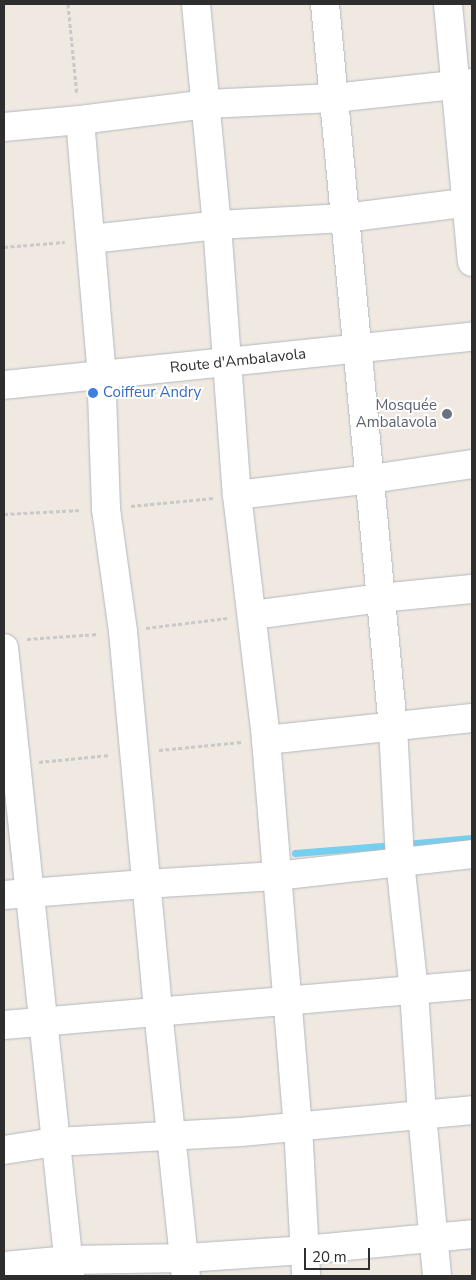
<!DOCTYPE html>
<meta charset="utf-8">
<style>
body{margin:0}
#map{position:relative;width:476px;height:1280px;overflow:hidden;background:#efe9e1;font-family:"Nunito Sans",sans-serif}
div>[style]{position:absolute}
.stream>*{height:7px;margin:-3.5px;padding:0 3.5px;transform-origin:3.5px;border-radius:3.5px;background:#75cff0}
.path>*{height:3px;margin-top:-1.5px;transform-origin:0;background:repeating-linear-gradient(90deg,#c9c9c9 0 4px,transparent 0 6.5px)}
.roads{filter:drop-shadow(0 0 1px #b4b7c1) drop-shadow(0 0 1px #b4b7c1)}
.minor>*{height:28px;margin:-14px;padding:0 14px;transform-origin:14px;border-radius:14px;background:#fff}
.dots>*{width:14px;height:14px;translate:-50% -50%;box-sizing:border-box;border:2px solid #fff;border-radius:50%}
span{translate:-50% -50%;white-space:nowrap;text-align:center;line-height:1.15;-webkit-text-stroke:4px #fff;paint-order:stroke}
.street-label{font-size:15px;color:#2e2e2e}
.shop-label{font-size:15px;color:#366cbe}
.left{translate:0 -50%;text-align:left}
.worship-label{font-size:15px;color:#5b616d}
.right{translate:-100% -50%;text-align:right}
.frame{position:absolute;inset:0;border:5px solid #2e2e2e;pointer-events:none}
.scale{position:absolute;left:304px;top:1248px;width:66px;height:22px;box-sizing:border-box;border:2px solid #2e2e2e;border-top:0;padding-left:6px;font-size:15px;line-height:18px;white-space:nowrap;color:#2e2e2e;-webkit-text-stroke:4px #fff;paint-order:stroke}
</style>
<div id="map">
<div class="stream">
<i style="left:405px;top:844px;width:67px;rotate:-5.1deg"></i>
<i style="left:295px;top:853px;width:99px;rotate:-4.6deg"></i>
</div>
<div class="path">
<i style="left:68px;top:4px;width:91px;rotate:84.4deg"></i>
<i style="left:4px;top:247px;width:61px;rotate:-4.7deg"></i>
<i style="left:131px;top:506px;width:83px;rotate:-5.5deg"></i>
<i style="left:4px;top:514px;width:78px;rotate:-2.9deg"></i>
<i style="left:146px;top:628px;width:82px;rotate:-7deg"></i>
<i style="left:27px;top:639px;width:71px;rotate:-4deg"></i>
<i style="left:159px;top:750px;width:83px;rotate:-5.5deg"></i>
<i style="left:39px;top:762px;width:71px;rotate:-5.6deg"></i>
</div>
<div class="roads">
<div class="minor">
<i style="left:196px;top:4px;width:222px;rotate:84.6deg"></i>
<i style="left:217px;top:225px;width:271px;rotate:85.8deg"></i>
<i style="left:237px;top:495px;width:247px;rotate:83.2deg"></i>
<i style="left:266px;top:740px;width:387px;rotate:85.3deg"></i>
<i style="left:298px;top:1126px;width:150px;rotate:86.9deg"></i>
<i style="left:325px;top:4px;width:726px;rotate:84.63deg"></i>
<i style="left:393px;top:727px;width:135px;rotate:87deg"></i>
<i style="left:400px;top:862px;width:130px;rotate:83.8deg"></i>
<i style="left:414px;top:991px;width:123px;rotate:86.3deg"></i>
<i style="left:422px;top:1114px;width:163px;rotate:84.7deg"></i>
<i style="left:448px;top:4px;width:259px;rotate:84.7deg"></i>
<i style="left:80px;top:120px;width:246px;rotate:85.1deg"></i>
<i style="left:101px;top:365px;width:144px;rotate:88deg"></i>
<i style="left:106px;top:509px;width:124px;rotate:82.1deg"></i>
<i style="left:123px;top:632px;width:381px;rotate:84.7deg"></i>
<i style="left:158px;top:1011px;width:266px;rotate:84deg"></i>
<i style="left:4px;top:127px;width:76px;rotate:-5.3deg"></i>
<i style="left:80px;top:120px;width:127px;rotate:-7.2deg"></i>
<i style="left:206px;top:104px;width:128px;rotate:-2.7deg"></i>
<i style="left:334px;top:98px;width:139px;rotate:-6.2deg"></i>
<i style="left:91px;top:239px;width:127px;rotate:-6.3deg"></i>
<i style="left:217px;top:225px;width:128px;rotate:-3.1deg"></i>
<i style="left:345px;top:218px;width:128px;rotate:-7.2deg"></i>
<i style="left:4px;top:385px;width:470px;rotate:-5.9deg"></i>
<i style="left:237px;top:495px;width:135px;rotate:-6.8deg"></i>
<i style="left:371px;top:479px;width:102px;rotate:-8.4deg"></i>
<i style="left:253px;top:615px;width:128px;rotate:-7.6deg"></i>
<i style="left:380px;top:598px;width:92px;rotate:-5.6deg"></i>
<i style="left:4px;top:648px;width:631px;rotate:84deg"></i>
<i style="left:266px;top:740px;width:207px;rotate:-6.1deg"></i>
<i style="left:4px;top:895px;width:141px;rotate:-4.5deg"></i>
<i style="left:145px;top:884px;width:131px;rotate:-3.5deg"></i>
<i style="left:276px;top:876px;width:197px;rotate:-6.4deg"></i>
<i style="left:4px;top:1025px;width:470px;rotate:-4.9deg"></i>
<i style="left:4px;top:1150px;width:52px;rotate:-8.9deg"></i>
<i style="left:55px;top:1142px;width:186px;rotate:-3.1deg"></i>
<i style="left:241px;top:1132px;width:232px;rotate:-5.4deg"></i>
<i style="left:4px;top:1266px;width:65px;rotate:-5.3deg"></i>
<i style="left:69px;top:1260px;width:116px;rotate:-1deg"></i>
<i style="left:185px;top:1258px;width:119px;rotate:-3.8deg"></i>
<i style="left:304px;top:1250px;width:169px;rotate:-5.4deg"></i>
</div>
</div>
<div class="dots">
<i style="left:93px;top:393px;background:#3f7fe0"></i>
<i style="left:447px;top:414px;background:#6b7280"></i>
</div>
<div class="street-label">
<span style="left:238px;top:361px;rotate:-6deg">Route d'Ambalavola</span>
</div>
<div class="shop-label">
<span class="left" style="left:103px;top:393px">Coiffeur Andry</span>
</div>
<div class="worship-label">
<span class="right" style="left:437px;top:414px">Mosquée<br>Ambalavola</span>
</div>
<div class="frame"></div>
<div class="scale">20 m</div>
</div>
